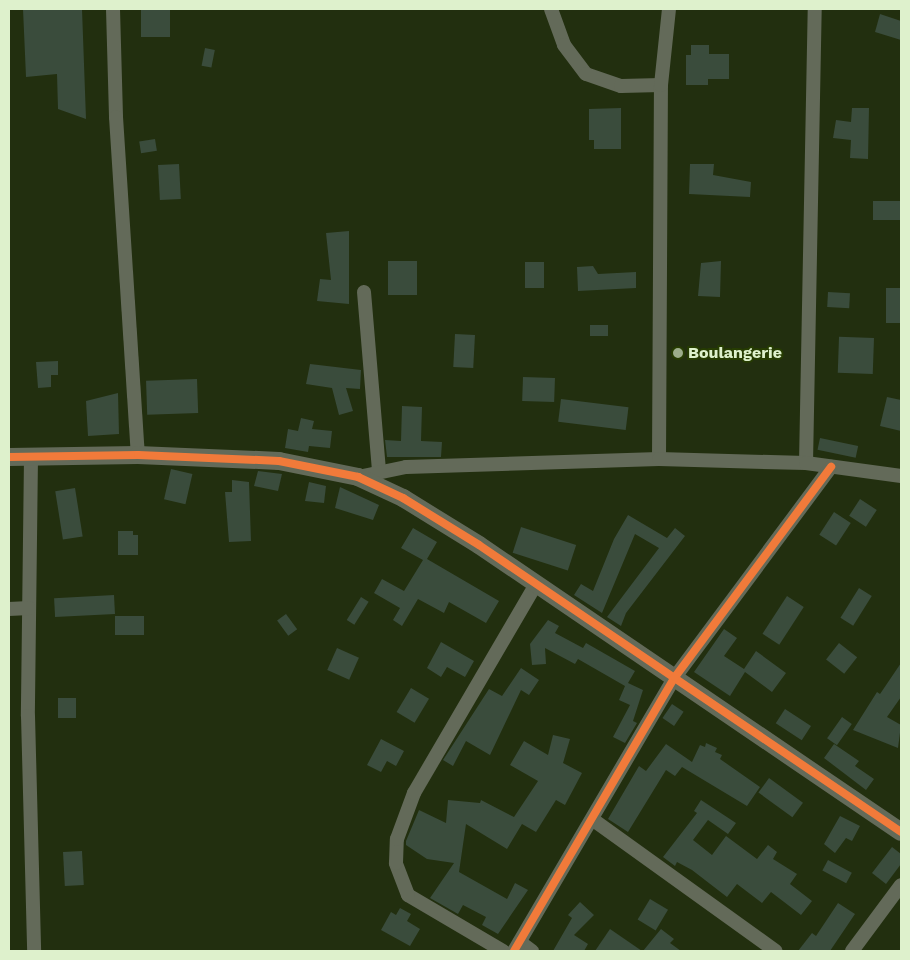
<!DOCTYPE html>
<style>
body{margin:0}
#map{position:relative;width:910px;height:960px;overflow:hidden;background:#222f0f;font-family:"Work Sans",sans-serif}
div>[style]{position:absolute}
.building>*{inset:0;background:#3a4c3c;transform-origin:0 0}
.minor>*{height:14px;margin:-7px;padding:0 7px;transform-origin:7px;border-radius:7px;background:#636a59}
.tertiary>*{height:18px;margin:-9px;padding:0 9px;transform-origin:9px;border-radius:9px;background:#636a59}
.cycleway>*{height:8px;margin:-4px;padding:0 4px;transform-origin:4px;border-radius:4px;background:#f17a3a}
.dots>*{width:14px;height:14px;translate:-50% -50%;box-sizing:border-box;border:2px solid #263c02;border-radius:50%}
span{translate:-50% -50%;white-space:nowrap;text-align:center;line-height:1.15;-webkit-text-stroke:4px #263c02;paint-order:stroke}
.poi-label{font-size:16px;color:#def1cc;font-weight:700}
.left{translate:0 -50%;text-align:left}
.frame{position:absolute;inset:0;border:10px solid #def1cc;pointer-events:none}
</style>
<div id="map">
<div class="building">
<i style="clip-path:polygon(23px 9px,82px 9px,86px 119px,58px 109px,57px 74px,26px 77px)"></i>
<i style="left:141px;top:9px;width:29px;height:28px"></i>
<i style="clip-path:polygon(880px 14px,901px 21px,901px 40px,875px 32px)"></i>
<i style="clip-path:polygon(691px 45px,709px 45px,709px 54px,729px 54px,729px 79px,708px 79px,708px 85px,686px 85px,686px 55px,691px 55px)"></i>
<i style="left:205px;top:48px;width:10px;height:18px;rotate:11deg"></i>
<i style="clip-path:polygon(621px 108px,621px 149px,594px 149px,594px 140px,589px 140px,589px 109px)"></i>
<i style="clip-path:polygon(852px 108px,869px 108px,868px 159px,850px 158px,851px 140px,833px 138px,836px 120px,851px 122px)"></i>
<i style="left:155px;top:139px;width:12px;height:16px;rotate:81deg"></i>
<i style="left:179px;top:164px;width:35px;height:21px;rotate:87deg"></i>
<i style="clip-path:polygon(690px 164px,714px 164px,713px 175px,751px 182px,750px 197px,689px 194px)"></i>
<i style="left:873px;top:201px;width:28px;height:19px"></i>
<i style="clip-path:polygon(349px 231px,349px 304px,317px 301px,320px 279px,331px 280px,326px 233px)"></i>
<i style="left:388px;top:261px;width:29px;height:34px"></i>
<i style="clip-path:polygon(721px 261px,720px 297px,698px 296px,701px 263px)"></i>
<i style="left:525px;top:262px;width:19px;height:26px"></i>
<i style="clip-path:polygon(593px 266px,598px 274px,636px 272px,636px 288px,578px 291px,577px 267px)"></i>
<i style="left:886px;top:288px;width:15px;height:35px"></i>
<i style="left:828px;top:292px;width:22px;height:15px;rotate:3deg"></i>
<i style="left:590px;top:325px;width:18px;height:11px"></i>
<i style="left:455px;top:334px;width:20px;height:33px;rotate:3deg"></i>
<i style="left:874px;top:338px;width:36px;height:35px;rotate:92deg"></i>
<i style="clip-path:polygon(58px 361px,58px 375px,51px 375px,51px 387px,38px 388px,36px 362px)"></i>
<i style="clip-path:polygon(310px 364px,361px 370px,360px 389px,346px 388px,353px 411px,339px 415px,332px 388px,306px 384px)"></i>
<i style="left:523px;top:377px;width:32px;height:24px;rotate:2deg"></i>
<i style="left:197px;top:379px;width:34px;height:51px;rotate:88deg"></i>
<i style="clip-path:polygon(118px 393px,119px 434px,88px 436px,86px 401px)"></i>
<i style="clip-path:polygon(887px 397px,901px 400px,901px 431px,880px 426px)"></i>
<i style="left:561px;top:399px;width:68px;height:23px;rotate:7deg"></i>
<i style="clip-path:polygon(402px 406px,422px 407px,421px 441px,442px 442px,441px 457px,387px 457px,385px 440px,401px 441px)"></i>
<i style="clip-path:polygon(301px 418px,314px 421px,312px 429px,332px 431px,330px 448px,309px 446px,308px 452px,285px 448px,288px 429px,298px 431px)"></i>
<i style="left:820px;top:438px;width:39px;height:12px;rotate:12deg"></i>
<i style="left:171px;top:469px;width:22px;height:31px;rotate:13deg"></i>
<i style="clip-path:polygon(258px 471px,282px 474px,278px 491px,254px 486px)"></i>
<i style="clip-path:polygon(232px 480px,249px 482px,251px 541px,229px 542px,225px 492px,232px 492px)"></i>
<i style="clip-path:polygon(309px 482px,326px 486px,324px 503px,305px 501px)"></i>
<i style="clip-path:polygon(340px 487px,379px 505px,373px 520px,335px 508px)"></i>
<i style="left:75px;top:488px;width:49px;height:20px;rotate:81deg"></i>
<i style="left:860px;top:499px;width:20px;height:20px;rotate:33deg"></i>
<i style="left:834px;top:512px;width:20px;height:27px;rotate:33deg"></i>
<i style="clip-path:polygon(628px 515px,667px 538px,675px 528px,685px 536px,626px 613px,621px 626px,607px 617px,659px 548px,635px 534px,602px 613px,574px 595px,581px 584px,593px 591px,614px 539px)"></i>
<i style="left:521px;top:527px;width:58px;height:27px;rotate:18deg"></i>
<i style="clip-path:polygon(413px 528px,437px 542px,427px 559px,499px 601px,486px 623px,449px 602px,444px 613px,418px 599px,402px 626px,393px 620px,400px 608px,374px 593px,382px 579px,404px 591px,423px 560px,401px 548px)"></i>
<i style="clip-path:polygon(118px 531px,133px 531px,133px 535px,138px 535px,138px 555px,118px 555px)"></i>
<i style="left:859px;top:588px;width:15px;height:35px;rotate:32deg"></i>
<i style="left:114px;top:595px;width:19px;height:60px;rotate:87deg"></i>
<i style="left:787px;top:596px;width:20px;height:45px;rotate:33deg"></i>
<i style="left:361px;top:597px;width:9px;height:27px;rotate:32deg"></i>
<i style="left:286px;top:614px;width:19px;height:11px;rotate:54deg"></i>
<i style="left:115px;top:616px;width:29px;height:19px"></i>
<i style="clip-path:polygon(548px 620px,559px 626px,555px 633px,583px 648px,586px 643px,635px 671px,628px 683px,643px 690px,633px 721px,637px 723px,625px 743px,613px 737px,630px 705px,619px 700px,625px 686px,578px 659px,575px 664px,545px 648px,546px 664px,532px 665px,530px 644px)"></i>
<i style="clip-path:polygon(724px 629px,737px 638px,724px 656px,744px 669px,756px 651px,786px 673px,772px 692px,745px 672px,730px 696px,694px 672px)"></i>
<i style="clip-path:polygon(441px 642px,474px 661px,465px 677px,447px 667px,441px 677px,427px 668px)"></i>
<i style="left:839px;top:643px;width:23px;height:21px;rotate:38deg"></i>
<i style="left:337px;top:648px;width:24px;height:24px;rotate:24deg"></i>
<i style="clip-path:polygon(901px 663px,901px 697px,887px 717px,901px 725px,898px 748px,853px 730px,877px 692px,880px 694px)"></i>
<i style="clip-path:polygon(521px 668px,539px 680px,529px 695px,521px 690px,490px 755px,466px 741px,453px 766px,443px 760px,489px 689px,502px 696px)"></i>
<i style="left:411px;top:688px;width:21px;height:28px;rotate:31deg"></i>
<i style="left:58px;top:698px;width:18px;height:20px"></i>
<i style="left:672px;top:704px;width:14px;height:17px;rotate:34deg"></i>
<i style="left:785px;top:709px;width:31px;height:17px;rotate:33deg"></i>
<i style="left:842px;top:717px;width:12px;height:26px;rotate:35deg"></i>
<i style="clip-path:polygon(553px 735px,570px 739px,563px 763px,582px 773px,565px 805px,556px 800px,536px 832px,522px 824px,507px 849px,466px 824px,459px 872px,507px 899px,515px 883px,528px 890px,498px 934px,482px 925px,486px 917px,463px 905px,458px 914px,430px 898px,454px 863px,427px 859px,406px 845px,406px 841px,419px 810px,446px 823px,448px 800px,480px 803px,481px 800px,514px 817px,538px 781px,510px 765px,524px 741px,548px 755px)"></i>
<i style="clip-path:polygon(381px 739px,404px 751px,396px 766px,387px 761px,381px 772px,367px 765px)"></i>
<i style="clip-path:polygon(706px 743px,717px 748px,715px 752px,722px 755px,720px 759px,760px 787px,747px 806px,682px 767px,675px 776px,666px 770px,628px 832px,608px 819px,639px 766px,646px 771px,666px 744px,692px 762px,700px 745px,705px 747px)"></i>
<i style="clip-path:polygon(834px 744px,859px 761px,855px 766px,874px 779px,866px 790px,824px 758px)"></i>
<i style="left:769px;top:778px;width:42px;height:18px;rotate:36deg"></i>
<i style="clip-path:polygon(701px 800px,736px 823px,728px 834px,708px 820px,693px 840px,712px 855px,726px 836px,757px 859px,768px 845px,777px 852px,773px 859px,797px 874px,790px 884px,812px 901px,801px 915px,771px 892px,762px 903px,737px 884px,727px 897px,692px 870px,677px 862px,675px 866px,663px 857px,697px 813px,694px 811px)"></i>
<i style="clip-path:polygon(840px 816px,860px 826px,852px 841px,846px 838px,835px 853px,824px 844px)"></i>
<i style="clip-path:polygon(892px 847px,901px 854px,901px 864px,886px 884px,872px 873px)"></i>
<i style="left:82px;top:851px;width:34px;height:19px;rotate:87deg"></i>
<i style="left:828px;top:860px;width:27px;height:12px;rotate:28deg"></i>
<i style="left:650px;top:899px;width:21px;height:24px;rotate:31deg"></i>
<i style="clip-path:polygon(580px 902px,594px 915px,574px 935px,588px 944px,584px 951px,553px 951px,572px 918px,568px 915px)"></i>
<i style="clip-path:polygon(838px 903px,855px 914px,830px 951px,798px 951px,812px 933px,816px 936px)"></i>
<i style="clip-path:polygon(400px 908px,411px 914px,407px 921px,420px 929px,410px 946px,381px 930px,391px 912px,396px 915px)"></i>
<i style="clip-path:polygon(610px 929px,642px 951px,595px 951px)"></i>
<i style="clip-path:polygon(661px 929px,674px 939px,670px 943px,681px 951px,643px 951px)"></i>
</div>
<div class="minor">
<i style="left:113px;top:9px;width:108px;rotate:88.4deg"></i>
<i style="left:116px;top:117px;width:339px;rotate:86.3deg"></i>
<i style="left:551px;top:9px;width:38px;rotate:70deg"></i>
<i style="left:564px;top:45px;width:36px;rotate:53deg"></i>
<i style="left:586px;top:74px;width:37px;rotate:19deg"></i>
<i style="left:621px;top:86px;width:40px;rotate:-1.4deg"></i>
<i style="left:364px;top:292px;width:180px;rotate:85.2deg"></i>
<i style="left:31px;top:457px;width:259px;rotate:90.7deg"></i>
<i style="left:28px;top:716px;width:235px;rotate:88.5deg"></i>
<i style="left:659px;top:459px;width:374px;rotate:-89.7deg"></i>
<i style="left:661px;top:85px;width:76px;rotate:-84deg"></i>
<i style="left:806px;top:463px;width:454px;rotate:-88.9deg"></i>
<i style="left:358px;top:477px;width:49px;rotate:-11.8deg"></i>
<i style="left:406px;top:467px;width:253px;rotate:-1.8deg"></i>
<i style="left:659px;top:459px;width:147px;rotate:1.6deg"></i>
<i style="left:806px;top:463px;width:96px;rotate:7.8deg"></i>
<i style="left:9px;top:609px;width:20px;rotate:-3deg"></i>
<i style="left:592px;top:819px;width:226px;rotate:35.7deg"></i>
<i style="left:520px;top:942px;width:15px;rotate:37deg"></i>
<i style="left:503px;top:951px;width:110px;rotate:-149.5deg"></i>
<i style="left:408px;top:895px;width:34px;rotate:-111deg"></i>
<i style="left:396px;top:863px;width:24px;rotate:-88deg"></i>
<i style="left:397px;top:839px;width:49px;rotate:-69.7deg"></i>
<i style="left:414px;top:793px;width:242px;rotate:-59.7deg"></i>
<i style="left:514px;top:951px;width:318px;rotate:-59.6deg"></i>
<i style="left:675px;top:677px;width:262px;rotate:-53.4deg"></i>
<i style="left:852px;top:951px;width:82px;rotate:-53.4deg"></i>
</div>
<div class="tertiary">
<i style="left:9px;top:457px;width:129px;rotate:-0.9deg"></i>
<i style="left:138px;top:455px;width:141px;rotate:2.4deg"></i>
<i style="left:279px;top:461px;width:81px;rotate:11.4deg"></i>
<i style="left:358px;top:477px;width:50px;rotate:25deg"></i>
<i style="left:403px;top:498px;width:89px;rotate:31.7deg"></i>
<i style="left:479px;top:545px;width:510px;rotate:34.22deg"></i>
</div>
<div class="cycleway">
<i style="left:9px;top:457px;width:129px;rotate:-0.9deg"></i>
<i style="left:138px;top:455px;width:141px;rotate:2.4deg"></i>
<i style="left:279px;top:461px;width:81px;rotate:11.4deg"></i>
<i style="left:358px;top:477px;width:50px;rotate:25deg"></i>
<i style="left:403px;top:498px;width:89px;rotate:31.7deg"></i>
<i style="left:479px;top:545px;width:510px;rotate:34.22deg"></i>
<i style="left:514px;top:951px;width:318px;rotate:-59.6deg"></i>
<i style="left:675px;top:677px;width:262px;rotate:-53.4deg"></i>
</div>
<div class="dots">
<i style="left:678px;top:353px;background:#9cad8a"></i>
</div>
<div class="poi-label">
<span class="left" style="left:688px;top:353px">Boulangerie</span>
</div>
<div class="frame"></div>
</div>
